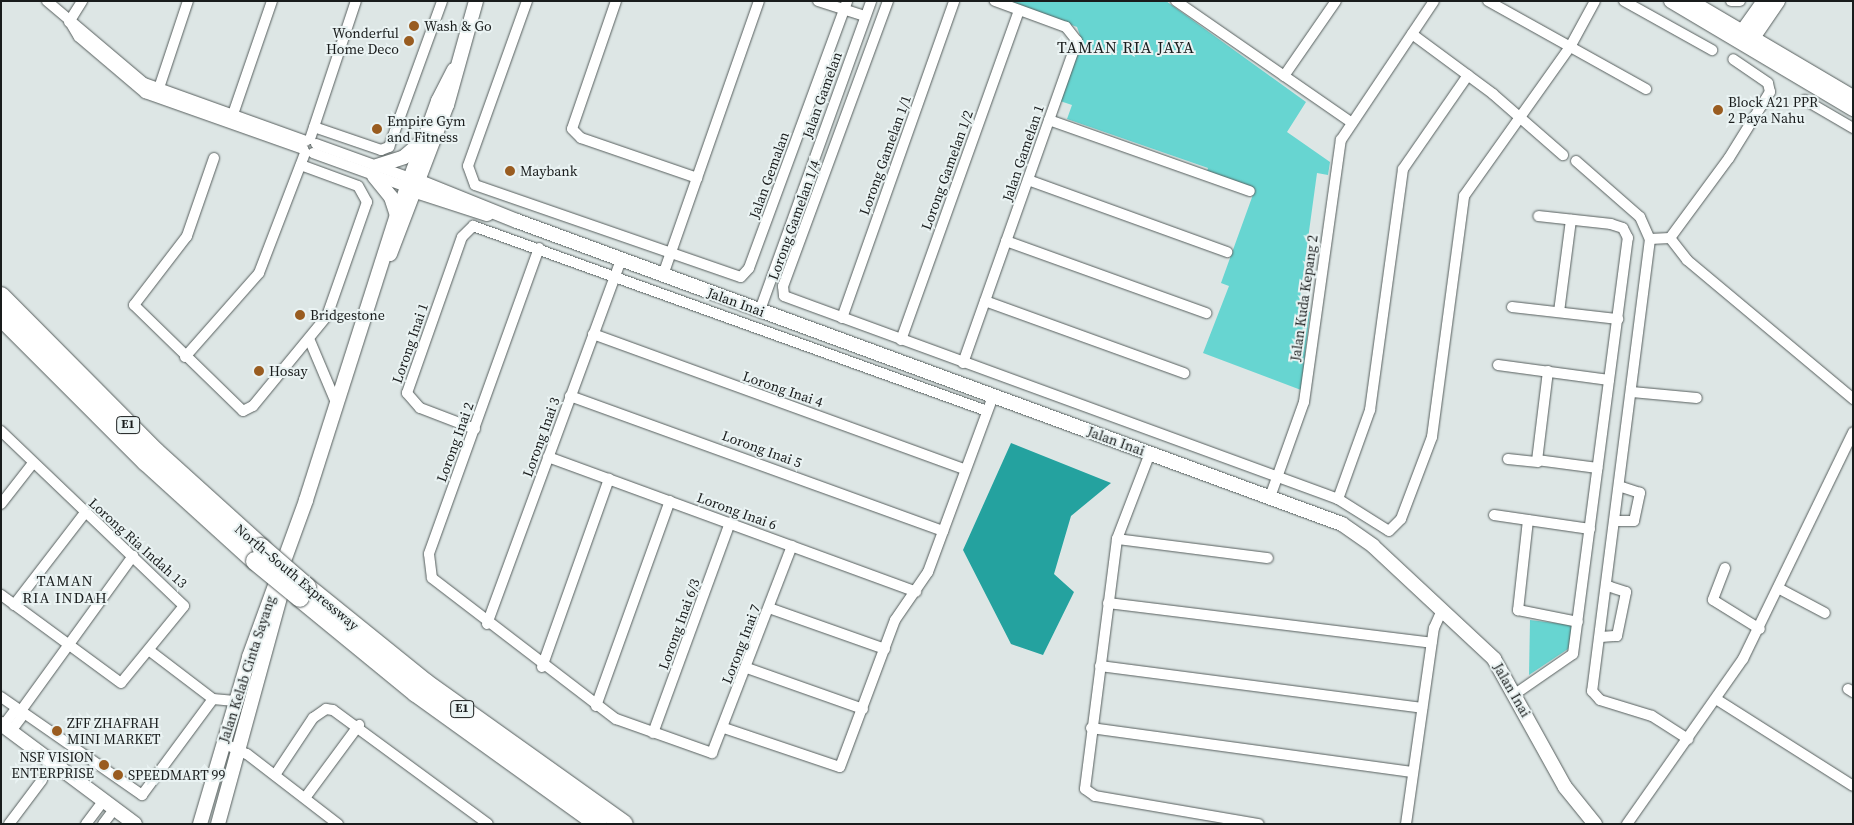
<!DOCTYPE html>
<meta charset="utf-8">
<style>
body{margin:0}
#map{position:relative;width:1854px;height:825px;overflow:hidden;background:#dde6e5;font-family:"Source Serif 4",serif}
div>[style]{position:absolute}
.green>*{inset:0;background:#67d5d1}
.water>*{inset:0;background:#24a29f}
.roads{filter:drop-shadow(0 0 1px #565e5d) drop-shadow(0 0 1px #565e5d)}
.street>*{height:10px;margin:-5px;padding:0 5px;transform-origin:5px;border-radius:5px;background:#fff}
.secondary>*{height:14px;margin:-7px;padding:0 7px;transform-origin:7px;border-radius:7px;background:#fff}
.highway>*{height:18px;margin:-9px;padding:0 9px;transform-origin:9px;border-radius:9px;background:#fff}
.bridges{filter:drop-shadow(0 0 1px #565e5d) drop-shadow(0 0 1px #565e5d)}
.highway-bridge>*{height:18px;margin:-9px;padding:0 9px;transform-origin:9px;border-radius:9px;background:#fff}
.dots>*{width:14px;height:14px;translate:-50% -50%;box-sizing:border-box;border:2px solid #eaf3f3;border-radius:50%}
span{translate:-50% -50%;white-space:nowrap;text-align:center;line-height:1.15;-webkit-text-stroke:4px #eaf3f3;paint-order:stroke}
.shield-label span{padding:1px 4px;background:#eaf3f3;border:1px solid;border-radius:4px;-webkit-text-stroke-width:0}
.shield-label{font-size:12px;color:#191c1c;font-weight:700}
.poi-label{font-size:14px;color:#191c1c}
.left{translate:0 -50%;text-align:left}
.right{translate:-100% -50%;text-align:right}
.street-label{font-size:14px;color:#191c1c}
.neighbourhood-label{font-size:15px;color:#191c1c;letter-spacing:1px}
.quarter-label{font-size:16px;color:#191c1c;letter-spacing:1px}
.frame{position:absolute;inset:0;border:2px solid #191c1c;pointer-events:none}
</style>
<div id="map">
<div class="green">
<i style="clip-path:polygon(1009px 1px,1166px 1px,1306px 102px,1287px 132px,1330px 162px,1328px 175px,1317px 173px,1298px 312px,1310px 312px,1301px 390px,1203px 353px,1229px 286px,1221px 283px,1255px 189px,1207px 172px,1208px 168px,1067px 119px,1072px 105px,1060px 101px,1082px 41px,1077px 27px)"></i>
<i style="clip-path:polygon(1530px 620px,1571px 625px,1574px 629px,1571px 647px,1529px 675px)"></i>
</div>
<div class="water">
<i style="clip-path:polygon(1011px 443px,1111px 483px,1071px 516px,1054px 574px,1074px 592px,1043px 655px,1011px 644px,963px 550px)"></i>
</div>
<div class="roads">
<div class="street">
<i style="left:47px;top:1px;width:127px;rotate:40.2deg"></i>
<i style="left:144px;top:83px;width:172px;rotate:19.7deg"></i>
<i style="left:527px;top:1px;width:175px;rotate:109.7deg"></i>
<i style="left:468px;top:166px;width:20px;rotate:70deg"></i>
<i style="left:475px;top:185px;width:281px;rotate:19.1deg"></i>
<i style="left:741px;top:277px;width:12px;rotate:-48deg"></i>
<i style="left:749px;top:268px;width:284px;rotate:-69.8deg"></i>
<i style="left:616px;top:1px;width:135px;rotate:109deg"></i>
<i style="left:572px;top:129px;width:13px;rotate:45deg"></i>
<i style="left:581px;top:138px;width:123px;rotate:19deg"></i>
<i style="left:818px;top:1px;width:49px;rotate:17.7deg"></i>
<i style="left:888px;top:1px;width:304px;rotate:110.2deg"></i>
<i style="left:783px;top:286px;width:10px;rotate:84deg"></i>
<i style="left:784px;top:296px;width:590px;rotate:20.12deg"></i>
<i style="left:1338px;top:499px;width:60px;rotate:32.1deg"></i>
<i style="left:1389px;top:531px;width:17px;rotate:-45deg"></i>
<i style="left:1401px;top:519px;width:88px;rotate:-69.3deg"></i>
<i style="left:1432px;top:437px;width:243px;rotate:-82.4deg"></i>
<i style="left:1464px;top:196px;width:183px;rotate:-54.6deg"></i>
<i style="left:1570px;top:47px;width:52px;rotate:-61.5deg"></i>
<i style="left:1176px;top:1px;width:213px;rotate:34.7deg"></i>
<i style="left:1488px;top:1px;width:181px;rotate:29.1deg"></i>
<i style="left:1624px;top:1px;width:101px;rotate:29.1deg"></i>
<i style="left:1731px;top:1px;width:9px"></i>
<i style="left:69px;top:22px;width:25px;rotate:-58deg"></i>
<i style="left:70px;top:22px;width:17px;rotate:59deg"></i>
<i style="left:79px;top:37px;width:87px;rotate:40.3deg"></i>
<i style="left:145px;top:93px;width:168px;rotate:19.5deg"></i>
<i style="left:1412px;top:34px;width:101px;rotate:36.5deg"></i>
<i style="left:1493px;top:94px;width:93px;rotate:41.1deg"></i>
<i style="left:1284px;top:76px;width:91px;rotate:-55.3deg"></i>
<i style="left:157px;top:94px;width:98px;rotate:-71.6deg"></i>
<i style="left:1805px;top:100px;width:56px;rotate:30.3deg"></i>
<i style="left:231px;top:120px;width:126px;rotate:-71deg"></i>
<i style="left:1049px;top:120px;width:213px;rotate:19.5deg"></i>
<i style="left:314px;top:127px;width:71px;rotate:18.9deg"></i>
<i style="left:381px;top:150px;width:9px;rotate:-21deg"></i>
<i style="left:389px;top:147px;width:155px;rotate:-70deg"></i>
<i style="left:310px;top:139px;width:145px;rotate:-71.6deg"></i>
<i style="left:316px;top:144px;width:100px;rotate:19.9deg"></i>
<i style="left:313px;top:153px;width:100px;rotate:19.9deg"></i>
<i style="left:214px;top:158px;width:83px;rotate:109.1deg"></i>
<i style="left:187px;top:236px;width:87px;rotate:127.5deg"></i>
<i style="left:134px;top:305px;width:152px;rotate:44.2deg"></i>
<i style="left:243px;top:411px;width:11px;rotate:-27deg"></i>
<i style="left:253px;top:406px;width:117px;rotate:-50.6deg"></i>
<i style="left:327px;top:316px;width:121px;rotate:-70.7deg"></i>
<i style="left:367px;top:202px;width:18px;rotate:-119deg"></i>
<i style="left:358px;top:186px;width:61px;rotate:-159.8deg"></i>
<i style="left:1576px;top:161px;width:85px;rotate:41.2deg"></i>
<i style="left:1640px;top:217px;width:24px;rotate:66deg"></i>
<i style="left:1650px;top:239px;width:456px;rotate:97.3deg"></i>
<i style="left:1592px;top:691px;width:12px;rotate:48deg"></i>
<i style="left:1600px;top:700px;width:54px;rotate:17.1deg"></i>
<i style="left:1652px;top:716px;width:43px;rotate:32.6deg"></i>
<i style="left:1028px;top:180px;width:212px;rotate:19.9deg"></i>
<i style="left:1670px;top:238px;width:28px;rotate:52deg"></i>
<i style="left:1687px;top:260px;width:217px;rotate:39.9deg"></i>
<i style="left:1650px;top:239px;width:20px;rotate:-3deg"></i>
<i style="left:1670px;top:238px;width:99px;rotate:-53.6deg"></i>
<i style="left:1729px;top:158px;width:78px;rotate:-58.2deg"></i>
<i style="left:1770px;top:92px;width:9px;rotate:-103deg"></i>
<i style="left:1768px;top:83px;width:42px;rotate:-145.6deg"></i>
<i style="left:1006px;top:241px;width:213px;rotate:19.8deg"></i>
<i style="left:539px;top:248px;width:325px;rotate:109.8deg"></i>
<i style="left:429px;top:554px;width:24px;rotate:83deg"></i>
<i style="left:432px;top:578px;width:232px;rotate:37.5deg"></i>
<i style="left:616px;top:719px;width:102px;rotate:19.5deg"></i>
<i style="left:712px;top:753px;width:222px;rotate:-68.9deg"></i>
<i style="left:663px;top:275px;width:290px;rotate:-70.7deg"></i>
<i style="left:985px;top:301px;width:212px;rotate:19.9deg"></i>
<i style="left:1512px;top:307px;width:107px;rotate:6.5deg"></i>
<i style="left:760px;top:310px;width:328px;rotate:-70.2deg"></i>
<i style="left:1559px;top:312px;width:93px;rotate:-82.6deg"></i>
<i style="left:842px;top:318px;width:336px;rotate:-70.5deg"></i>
<i style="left:593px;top:334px;width:395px;rotate:20deg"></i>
<i style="left:901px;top:340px;width:350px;rotate:-70.3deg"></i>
<i style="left:310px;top:341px;width:69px;rotate:67.1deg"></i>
<i style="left:185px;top:357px;width:112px;rotate:-48.6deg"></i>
<i style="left:259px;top:273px;width:129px;rotate:-69deg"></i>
<i style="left:963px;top:363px;width:342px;rotate:-70.5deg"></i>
<i style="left:1077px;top:41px;width:18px;rotate:-128deg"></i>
<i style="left:1066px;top:27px;width:76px;rotate:-159.9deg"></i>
<i style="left:1498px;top:365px;width:112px;rotate:7.7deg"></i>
<i style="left:1548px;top:371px;width:90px;rotate:97deg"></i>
<i style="left:1537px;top:460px;width:61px;rotate:7.6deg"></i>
<i style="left:1632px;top:392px;width:65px;rotate:5.3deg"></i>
<i style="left:570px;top:396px;width:397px;rotate:19.9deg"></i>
<i style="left:475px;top:429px;width:59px;rotate:-159.1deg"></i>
<i style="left:420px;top:408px;width:20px;rotate:-131deg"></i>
<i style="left:407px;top:393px;width:165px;rotate:-70.6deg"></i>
<i style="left:462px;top:237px;width:16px;rotate:-45deg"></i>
<i style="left:473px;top:226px;width:546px;rotate:19.79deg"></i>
<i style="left:1px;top:431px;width:253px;rotate:43.7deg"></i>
<i style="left:184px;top:606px;width:99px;rotate:129.3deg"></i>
<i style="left:121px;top:683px;width:149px;rotate:-143.7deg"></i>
<i style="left:1150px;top:453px;width:92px;rotate:111deg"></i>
<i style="left:1117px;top:539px;width:252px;rotate:97.3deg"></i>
<i style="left:1085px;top:789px;width:12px;rotate:35deg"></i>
<i style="left:1095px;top:796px;width:166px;rotate:9.7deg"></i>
<i style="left:548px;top:457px;width:392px;rotate:20.1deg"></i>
<i style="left:1508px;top:459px;width:30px;rotate:6deg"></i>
<i style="left:1270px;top:497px;width:101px;rotate:-70.3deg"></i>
<i style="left:1304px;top:402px;width:265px;rotate:-82deg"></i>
<i style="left:1341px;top:140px;width:167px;rotate:-56.2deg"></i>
<i style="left:1338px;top:499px;width:95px;rotate:-70.2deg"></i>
<i style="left:1370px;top:410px;width:243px;rotate:-82.2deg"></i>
<i style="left:1403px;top:169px;width:114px;rotate:-55.3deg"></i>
<i style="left:1px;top:504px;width:52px;rotate:-52deg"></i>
<i style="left:1494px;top:515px;width:97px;rotate:8.3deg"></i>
<i style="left:1528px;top:520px;width:91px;rotate:96.3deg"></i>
<i style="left:1518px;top:610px;width:61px;rotate:11.3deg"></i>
<i style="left:1617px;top:521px;width:17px"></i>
<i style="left:1634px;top:521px;width:29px;rotate:-78deg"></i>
<i style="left:1640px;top:493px;width:20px;rotate:-162deg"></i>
<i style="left:1117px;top:539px;width:152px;rotate:7.2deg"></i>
<i style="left:1725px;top:568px;width:34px;rotate:111deg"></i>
<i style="left:1713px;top:600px;width:55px;rotate:31.7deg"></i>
<i style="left:1778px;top:588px;width:53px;rotate:28deg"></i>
<i style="left:1108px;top:603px;width:326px;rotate:7deg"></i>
<i style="left:14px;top:605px;width:115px;rotate:-52.4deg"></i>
<i style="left:769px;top:608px;width:123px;rotate:19.5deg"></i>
<i style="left:487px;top:624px;width:389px;rotate:-69.8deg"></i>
<i style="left:1601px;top:637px;width:16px;rotate:-4deg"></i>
<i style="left:1617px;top:636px;width:45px;rotate:-78.4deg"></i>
<i style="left:1626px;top:592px;width:19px;rotate:-162deg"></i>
<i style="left:150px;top:651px;width:79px;rotate:37.3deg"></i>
<i style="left:213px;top:699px;width:22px;rotate:5deg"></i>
<i style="left:1100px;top:666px;width:325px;rotate:7.4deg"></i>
<i style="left:542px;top:667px;width:200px;rotate:-70.4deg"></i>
<i style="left:747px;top:668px;width:123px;rotate:19.5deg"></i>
<i style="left:1848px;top:689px;width:6px;rotate:31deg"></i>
<i style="left:1515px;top:694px;width:70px;rotate:-34.6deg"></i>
<i style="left:1573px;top:654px;width:420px;rotate:-82.5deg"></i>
<i style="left:1628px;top:238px;width:11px;rotate:-117deg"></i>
<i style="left:1623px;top:228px;width:13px;rotate:-162deg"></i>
<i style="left:1611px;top:224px;width:73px;rotate:-173.7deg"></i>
<i style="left:1px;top:697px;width:172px;rotate:34.8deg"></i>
<i style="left:142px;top:795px;width:119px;rotate:-53.5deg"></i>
<i style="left:1716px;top:699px;width:162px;rotate:32.4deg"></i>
<i style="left:596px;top:706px;width:218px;rotate:-70.2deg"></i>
<i style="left:20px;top:712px;width:193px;rotate:-54.1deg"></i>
<i style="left:3px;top:726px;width:21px;rotate:-53deg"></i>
<i style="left:724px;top:728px;width:122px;rotate:18.6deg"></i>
<i style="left:840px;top:767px;width:157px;rotate:-69.5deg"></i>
<i style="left:895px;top:620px;width:58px;rotate:-55.5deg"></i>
<i style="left:928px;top:572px;width:188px;rotate:-69.7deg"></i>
<i style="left:1091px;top:728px;width:324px;rotate:7.8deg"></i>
<i style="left:11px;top:731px;width:21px;rotate:-53deg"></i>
<i style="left:653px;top:733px;width:224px;rotate:-69.9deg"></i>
<i style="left:223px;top:743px;width:26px;rotate:25deg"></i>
<i style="left:247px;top:754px;width:115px;rotate:37.6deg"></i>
<i style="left:275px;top:775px;width:69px;rotate:-56.3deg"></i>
<i style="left:313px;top:718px;width:16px;rotate:-35deg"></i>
<i style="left:326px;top:709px;width:7px;rotate:8deg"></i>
<i style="left:333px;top:710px;width:192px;rotate:36.3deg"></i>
<i style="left:305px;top:798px;width:91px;rotate:-53.5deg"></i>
<i style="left:9px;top:824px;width:55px;rotate:-53.1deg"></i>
<i style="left:86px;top:824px;width:30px;rotate:-53deg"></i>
<i style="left:103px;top:824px;width:20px;rotate:-53deg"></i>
<i style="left:1406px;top:824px;width:198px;rotate:-81.9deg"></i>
<i style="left:1434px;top:628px;width:20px;rotate:-66deg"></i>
<i style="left:1627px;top:824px;width:202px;rotate:-54.9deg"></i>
<i style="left:1743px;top:659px;width:252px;rotate:-64.1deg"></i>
</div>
<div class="secondary">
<i style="left:1671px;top:1px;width:212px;rotate:30.7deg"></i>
<i style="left:1690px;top:1px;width:189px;rotate:30.5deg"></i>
<i style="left:1739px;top:36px;width:43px;rotate:-54.5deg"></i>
<i style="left:1750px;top:42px;width:50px;rotate:-55.7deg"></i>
<i style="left:377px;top:166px;width:28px;rotate:-18deg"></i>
<i style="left:404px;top:157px;width:23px;rotate:-41deg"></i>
<i style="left:374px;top:176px;width:27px;rotate:51deg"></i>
<i style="left:391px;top:197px;width:19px;rotate:72deg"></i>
<i style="left:410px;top:178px;width:115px;rotate:21.9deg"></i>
<i style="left:517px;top:221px;width:879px;rotate:20.17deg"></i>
<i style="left:1342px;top:524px;width:38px;rotate:35deg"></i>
<i style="left:1373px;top:546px;width:166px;rotate:43deg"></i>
<i style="left:1494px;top:659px;width:146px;rotate:61deg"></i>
<i style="left:1565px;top:787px;width:48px;rotate:51deg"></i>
<i style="left:410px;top:189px;width:81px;rotate:18deg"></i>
<i style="left:390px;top:254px;width:160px;rotate:-69.1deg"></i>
<i style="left:447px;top:105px;width:108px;rotate:-74.4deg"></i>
<i style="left:1px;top:724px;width:167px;rotate:36.7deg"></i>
<i style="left:200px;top:824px;width:174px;rotate:-73.6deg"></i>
<i style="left:249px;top:657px;width:167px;rotate:-70deg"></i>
<i style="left:306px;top:500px;width:299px;rotate:-72.3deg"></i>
<i style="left:397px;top:215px;width:121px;rotate:-70.2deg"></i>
<i style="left:438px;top:101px;width:35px;rotate:-63deg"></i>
<i style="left:218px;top:824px;width:258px;rotate:-74.7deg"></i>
</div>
<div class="highway">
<i style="left:1px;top:296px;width:220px;rotate:45.2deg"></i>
<i style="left:156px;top:452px;width:142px;rotate:42.1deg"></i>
<i style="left:1px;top:317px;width:205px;rotate:45deg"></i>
<i style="left:146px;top:462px;width:147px;rotate:42.2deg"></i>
<i style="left:307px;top:587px;width:153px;rotate:38.9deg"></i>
<i style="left:426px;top:683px;width:243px;rotate:35.5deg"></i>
<i style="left:300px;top:598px;width:150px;rotate:39.3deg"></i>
<i style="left:416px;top:693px;width:224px;rotate:35.7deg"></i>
</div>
</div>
<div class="bridges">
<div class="highway-bridge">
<i style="left:261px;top:547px;width:61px;rotate:41deg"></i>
<i style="left:255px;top:561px;width:58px;rotate:39.4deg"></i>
</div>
</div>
<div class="dots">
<i style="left:414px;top:26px;background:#995c20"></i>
<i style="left:409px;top:41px;background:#995c20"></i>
<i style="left:1718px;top:110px;background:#995c20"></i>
<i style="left:377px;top:129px;background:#995c20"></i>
<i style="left:510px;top:171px;background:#995c20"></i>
<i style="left:300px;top:315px;background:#995c20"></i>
<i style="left:259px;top:371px;background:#995c20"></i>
<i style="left:57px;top:731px;background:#995c20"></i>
<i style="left:104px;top:765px;background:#995c20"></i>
<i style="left:118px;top:775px;background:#995c20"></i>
</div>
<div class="shield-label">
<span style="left:128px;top:425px">E1</span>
<span style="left:462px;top:709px">E1</span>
</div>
<div class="poi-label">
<span class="left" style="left:424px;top:26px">Wash &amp; Go</span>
<span class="right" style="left:399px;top:41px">Wonderful<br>Home Deco</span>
<span class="left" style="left:1728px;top:110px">Block A21 PPR<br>2 Paya Nahu</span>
<span class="left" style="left:387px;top:129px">Empire Gym<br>and Fitness</span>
<span class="left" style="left:520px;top:171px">Maybank</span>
<span class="left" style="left:310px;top:315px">Bridgestone</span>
<span class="left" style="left:269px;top:371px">Hosay</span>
<span class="left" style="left:67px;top:731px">ZFF ZHAFRAH<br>MINI MARKET</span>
<span class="right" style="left:94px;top:765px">NSF VISION<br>ENTERPRISE</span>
<span class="left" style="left:128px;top:775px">SPEEDMART 99</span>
</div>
<div class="street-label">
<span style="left:822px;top:95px;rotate:-70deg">Jalan Gamelan</span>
<span style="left:1023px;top:153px;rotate:-71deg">Jalan Gamelan 1</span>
<span style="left:885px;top:155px;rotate:-70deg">Lorong Gamelan 1/1</span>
<span style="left:947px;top:170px;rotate:-70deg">Lorong Gamelan 1/2</span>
<span style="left:769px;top:175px;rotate:-70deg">Jalan Gemalan</span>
<span style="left:794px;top:220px;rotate:-70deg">Lorong Gamelan 1/4</span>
<span style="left:1304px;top:298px;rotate:-82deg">Jalan Kuda Kepang 2</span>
<span style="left:736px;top:302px;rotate:20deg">Jalan Inai</span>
<span style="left:410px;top:343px;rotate:-71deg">Lorong Inai 1</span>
<span style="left:783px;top:389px;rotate:19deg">Lorong Inai 4</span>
<span style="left:541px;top:437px;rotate:-70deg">Lorong Inai 3</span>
<span style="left:1116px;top:441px;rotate:20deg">Jalan Inai</span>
<span style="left:455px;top:442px;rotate:-70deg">Lorong Inai 2</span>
<span style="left:762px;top:449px;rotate:20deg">Lorong Inai 5</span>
<span style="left:737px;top:511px;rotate:20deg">Lorong Inai 6</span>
<span style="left:138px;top:543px;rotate:42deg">Lorong Ria Indah 13</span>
<span style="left:297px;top:577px;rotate:40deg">North–South Expressway</span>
<span style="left:679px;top:624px;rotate:-70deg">Lorong Inai 6/3</span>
<span style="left:741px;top:644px;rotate:-69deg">Lorong Inai 7</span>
<span style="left:247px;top:669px;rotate:-72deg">Jalan Kelab Cinta Sayang</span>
<span style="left:1512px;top:690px;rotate:60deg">Jalan Inai</span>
</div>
<div class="neighbourhood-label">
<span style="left:65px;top:589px">TAMAN<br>RIA INDAH</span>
</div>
<div class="quarter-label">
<span style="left:1126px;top:47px">TAMAN RIA JAYA</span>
</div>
<div class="frame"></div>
</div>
